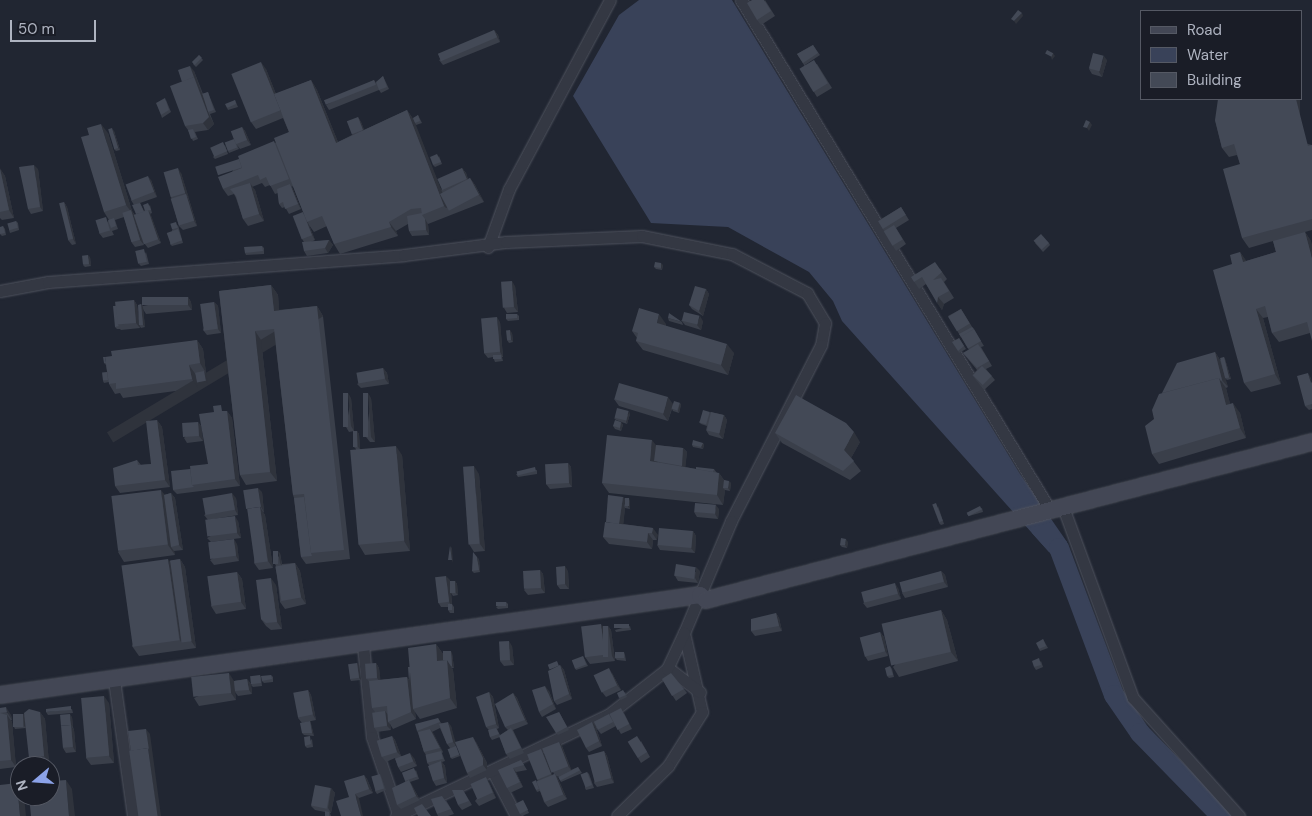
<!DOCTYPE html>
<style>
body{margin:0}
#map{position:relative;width:1312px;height:816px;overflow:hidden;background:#212632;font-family:"DM Sans",sans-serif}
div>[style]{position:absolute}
.water>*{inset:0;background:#394259}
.river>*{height:20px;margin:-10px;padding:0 10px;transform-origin:10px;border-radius:10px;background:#394259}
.roads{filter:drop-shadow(0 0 1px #4f535e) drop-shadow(0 0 1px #4f535e)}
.street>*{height:11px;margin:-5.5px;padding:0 5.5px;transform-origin:5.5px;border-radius:5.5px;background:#343843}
.secondary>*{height:16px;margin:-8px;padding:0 8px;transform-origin:8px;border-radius:8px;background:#434755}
.wall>*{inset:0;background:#3a3f4a}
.shaded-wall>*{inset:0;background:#2f333c;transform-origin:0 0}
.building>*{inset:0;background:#434956;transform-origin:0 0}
span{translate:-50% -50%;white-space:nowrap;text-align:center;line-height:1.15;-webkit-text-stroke:4px #1a1d27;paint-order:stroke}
.legend{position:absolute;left:1140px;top:10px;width:162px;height:90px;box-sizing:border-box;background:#1a1d27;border:1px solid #555964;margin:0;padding:6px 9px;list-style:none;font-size:15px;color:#aeb3c0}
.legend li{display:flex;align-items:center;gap:10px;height:25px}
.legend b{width:25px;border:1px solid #555964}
.north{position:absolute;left:10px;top:756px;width:50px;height:50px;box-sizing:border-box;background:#1a1d27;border:1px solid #555964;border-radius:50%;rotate:252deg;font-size:14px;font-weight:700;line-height:20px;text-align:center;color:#aeb3c0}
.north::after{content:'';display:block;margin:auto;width:18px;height:22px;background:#8ba2e8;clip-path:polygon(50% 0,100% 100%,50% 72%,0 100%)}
.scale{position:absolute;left:10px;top:20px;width:86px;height:22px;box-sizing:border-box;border:2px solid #aeb3c0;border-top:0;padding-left:6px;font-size:15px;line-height:18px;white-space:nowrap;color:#aeb3c0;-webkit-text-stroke:4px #1a1d27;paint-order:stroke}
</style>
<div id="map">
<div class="water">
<i style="clip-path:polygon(639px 0,732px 0,1020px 474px,1067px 542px,1049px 552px,842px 321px,833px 301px,809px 272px,728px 227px,651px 223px,573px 96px,619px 15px)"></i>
</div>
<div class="river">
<i style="left:1040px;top:527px;width:28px;rotate:48deg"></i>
<i style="left:1059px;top:548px;width:157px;rotate:69.5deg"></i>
<i style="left:1114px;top:695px;width:46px;rotate:55.6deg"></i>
<i style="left:1140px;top:733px;width:116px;rotate:45.7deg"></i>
</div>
<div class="roads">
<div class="street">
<i style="left:741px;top:0;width:596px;rotate:58.79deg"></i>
<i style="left:488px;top:247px;width:62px;rotate:-70.1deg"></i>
<i style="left:509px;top:189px;width:214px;rotate:-61.9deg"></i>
<i style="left:0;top:291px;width:49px;rotate:-10.6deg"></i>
<i style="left:48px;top:282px;width:357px;rotate:-4.3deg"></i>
<i style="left:404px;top:255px;width:103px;rotate:-7.3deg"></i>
<i style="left:506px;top:242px;width:136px;rotate:-2.5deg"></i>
<i style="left:642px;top:236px;width:92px;rotate:11.3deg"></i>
<i style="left:732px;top:254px;width:85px;rotate:27.5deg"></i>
<i style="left:807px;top:293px;width:35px;rotate:59deg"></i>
<i style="left:825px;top:323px;width:22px;rotate:100deg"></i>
<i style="left:821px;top:345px;width:198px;rotate:117.1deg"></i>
<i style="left:731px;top:521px;width:121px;rotate:112.8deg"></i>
<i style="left:684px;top:633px;width:81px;rotate:77.2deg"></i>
<i style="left:702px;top:712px;width:64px;rotate:122.2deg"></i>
<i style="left:668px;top:766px;width:71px;rotate:135.6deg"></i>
<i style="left:1063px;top:507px;width:203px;rotate:69.9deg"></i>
<i style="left:1133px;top:698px;width:159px;rotate:48.1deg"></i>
<i style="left:363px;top:645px;width:92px;rotate:84.4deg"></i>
<i style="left:372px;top:737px;width:81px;rotate:71.3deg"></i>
<i style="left:668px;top:668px;width:40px;rotate:37deg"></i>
<i style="left:114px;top:680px;width:137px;rotate:82deg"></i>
<i style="left:493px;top:772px;width:50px;rotate:62.4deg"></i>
<i style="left:396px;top:816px;width:235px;rotate:-25.5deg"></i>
<i style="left:608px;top:715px;width:75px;rotate:-37.9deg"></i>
<i style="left:667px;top:669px;width:40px;rotate:-65deg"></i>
</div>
<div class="secondary">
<i style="left:0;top:695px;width:707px;rotate:-8.13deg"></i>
<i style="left:700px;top:595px;width:8px;rotate:40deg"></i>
<i style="left:706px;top:600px;width:626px;rotate:-14.61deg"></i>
</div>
</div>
<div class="wall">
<i style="clip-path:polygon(765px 0,775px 16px,761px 25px,757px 20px)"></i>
<i style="clip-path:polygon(494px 30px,498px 35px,500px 42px,443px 65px,439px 60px)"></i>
<i style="clip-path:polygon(813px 45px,820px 55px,805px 65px,817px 64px,832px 88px,817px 97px,814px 92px,804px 65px,797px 54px)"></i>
<i style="clip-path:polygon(199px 55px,203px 60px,196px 67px,193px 64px)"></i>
<i style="clip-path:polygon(1107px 60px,1102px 77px,1092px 74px,1089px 69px)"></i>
<i style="clip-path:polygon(266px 69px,276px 94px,311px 80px,317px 90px,338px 142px,352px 135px,358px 117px,361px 122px,364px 130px,407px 110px,413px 119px,418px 115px,422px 123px,416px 125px,415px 124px,441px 190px,462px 168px,466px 173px,468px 179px,470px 178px,475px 185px,484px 202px,428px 224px,429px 235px,412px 236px,409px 231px,408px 224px,396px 231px,398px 236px,340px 254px,334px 244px,327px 226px,314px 232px,309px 225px,315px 240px,311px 242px,329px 240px,333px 245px,328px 253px,307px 256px,304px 251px,304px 242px,302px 239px,304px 214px,293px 186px,292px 187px,301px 209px,289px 214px,285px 207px,282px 208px,279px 204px,278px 193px,275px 194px,270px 185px,265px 187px,262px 183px,252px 187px,255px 190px,264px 221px,248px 226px,243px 219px,236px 198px,234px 194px,228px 196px,223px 189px,239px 159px,275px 143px,289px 132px,283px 118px,256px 129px,251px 122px)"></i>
<i style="clip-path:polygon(194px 71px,203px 94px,208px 92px,209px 95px,216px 112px,210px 114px,214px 124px,208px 130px,195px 132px,198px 139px,193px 141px,188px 130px,185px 126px,182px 82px)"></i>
<i style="clip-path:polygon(383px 76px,389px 89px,381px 93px,379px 90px,329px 110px,326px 105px,374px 80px,376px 83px)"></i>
<i style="clip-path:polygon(166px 100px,171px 112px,162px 118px,161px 115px)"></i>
<i style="clip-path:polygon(235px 100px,238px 107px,228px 110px,227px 108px)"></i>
<i style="clip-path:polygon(1215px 120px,1312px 145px,1312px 230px,1305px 232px,1311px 241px,1310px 333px,1279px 342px,1272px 333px,1268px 317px,1263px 318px,1281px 384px,1251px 392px,1244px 383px,1232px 264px,1240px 252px,1246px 261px,1276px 252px,1273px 241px,1249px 248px,1242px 238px,1240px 164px,1237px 155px,1229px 157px,1222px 148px)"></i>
<i style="clip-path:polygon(242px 127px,245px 131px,251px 145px,240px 149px,237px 145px,239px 149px,229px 153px,228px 151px)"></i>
<i style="clip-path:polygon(114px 131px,120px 150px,116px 151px,114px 149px)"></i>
<i style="clip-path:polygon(108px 133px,132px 211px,135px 215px,136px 214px,134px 205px,131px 200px,151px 180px,157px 197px,140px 203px,144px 211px,150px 205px,152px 213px,150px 214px,161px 243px,148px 248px,144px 243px,136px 220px,144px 245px,135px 247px,132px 243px,124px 217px,115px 220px,118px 229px,112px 231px,114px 235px,103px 238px,99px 233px,109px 220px,104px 212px)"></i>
<i style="clip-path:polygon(225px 145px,228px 154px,215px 159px,213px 157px)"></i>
<i style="clip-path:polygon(439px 156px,442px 164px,435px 167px,433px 165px)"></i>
<i style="clip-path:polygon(0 169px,5px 176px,14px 218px,2px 220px,0 218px)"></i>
<i style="clip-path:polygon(38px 169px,43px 211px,31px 214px,28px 209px)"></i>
<i style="clip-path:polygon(181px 173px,197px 226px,183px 230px,179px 226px,171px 197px)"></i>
<i style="clip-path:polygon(64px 202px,67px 207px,76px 244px,72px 245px,68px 240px)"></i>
<i style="clip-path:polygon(901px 207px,909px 220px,896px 228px,906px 244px,896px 251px,878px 221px)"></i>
<i style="clip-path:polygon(16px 221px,18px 223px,19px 230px,10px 233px,9px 230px)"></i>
<i style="clip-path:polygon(178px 225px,183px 243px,172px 246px,170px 244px,172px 231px,172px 230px)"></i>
<i style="clip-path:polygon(3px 226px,5px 229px,6px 235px,2px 236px,0 234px)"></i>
<i style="clip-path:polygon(1035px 243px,1049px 243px,1050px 245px,1043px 252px)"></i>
<i style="clip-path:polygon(262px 246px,264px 248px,264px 254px,246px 255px,245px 253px)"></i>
<i style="clip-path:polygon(146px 252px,149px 264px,141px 266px,139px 264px)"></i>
<i style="clip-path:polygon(90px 257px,91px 266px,85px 267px,83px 265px)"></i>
<i style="clip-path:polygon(663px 265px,662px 270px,656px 269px,654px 267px)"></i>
<i style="clip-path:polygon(940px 269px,947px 279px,944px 282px,954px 298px,944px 304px,942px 310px,926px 284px,919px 289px,911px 277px)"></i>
<i style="clip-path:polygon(271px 285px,278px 295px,279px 310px,317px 306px,323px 316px,350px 559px,306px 564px,301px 557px,294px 498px,293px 495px,275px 339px,261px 340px,277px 481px,246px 485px,240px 475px,219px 291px)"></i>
<i style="clip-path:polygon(515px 286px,518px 312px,507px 313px,504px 308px)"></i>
<i style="clip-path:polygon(706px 289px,709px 294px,703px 316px,692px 309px,689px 305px)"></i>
<i style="clip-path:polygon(188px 297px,191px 302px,192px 310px,146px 314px,143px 309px,145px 327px,141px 328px,139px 325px,141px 304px,143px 306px)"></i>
<i style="clip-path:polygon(134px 300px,137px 305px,140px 328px,121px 330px,120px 329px,117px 329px,115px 327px,116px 306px)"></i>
<i style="clip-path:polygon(214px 302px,218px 306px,221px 333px,207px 335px,203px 330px)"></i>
<i style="clip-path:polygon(961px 309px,984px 346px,981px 347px,992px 366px,986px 369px,995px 380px,984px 390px,972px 375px,977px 370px,963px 353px,969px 350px,948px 316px)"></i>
<i style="clip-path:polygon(517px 314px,519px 316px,519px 320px,508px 321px,506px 319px)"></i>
<i style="clip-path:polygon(668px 318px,682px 322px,683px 325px,669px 321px)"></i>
<i style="clip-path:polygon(681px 320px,703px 321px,701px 330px,685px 325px)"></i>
<i style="clip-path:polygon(500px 322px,503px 357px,502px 357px,503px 361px,495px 362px,493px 357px,488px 358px,484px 353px)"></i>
<i style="clip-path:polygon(666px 324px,666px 326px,734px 353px,728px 375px,643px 350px,636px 341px,637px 338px,632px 331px)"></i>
<i style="clip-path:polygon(512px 333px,513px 342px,509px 343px,507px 340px)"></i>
<i style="clip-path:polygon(959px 338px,966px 349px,959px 353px,958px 351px)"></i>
<i style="clip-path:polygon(197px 340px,203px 349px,206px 373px,208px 384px,198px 385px,197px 384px,198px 388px,123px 398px,120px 393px,115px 394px,109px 384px,109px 382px,104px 383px,103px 381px,107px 372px,106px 365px,104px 363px,112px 356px)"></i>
<i style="clip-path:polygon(1215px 352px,1220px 360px,1224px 357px,1225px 359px,1231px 379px,1227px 380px,1225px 378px,1228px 387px,1226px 388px,1230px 404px,1240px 413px,1246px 438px,1159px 464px,1152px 454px,1154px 419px,1162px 393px)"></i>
<i style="clip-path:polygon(383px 368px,387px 373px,389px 384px,361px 388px,357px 384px)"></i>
<i style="clip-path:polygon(1311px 378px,1312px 409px,1309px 410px,1305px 406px)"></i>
<i style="clip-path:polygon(351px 398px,354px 431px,349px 432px,346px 427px)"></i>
<i style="clip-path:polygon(371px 398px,375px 442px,370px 442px,366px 437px)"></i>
<i style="clip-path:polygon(614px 399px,673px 404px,680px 403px,681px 405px,679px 413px,673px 411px,672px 409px,668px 421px,619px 406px)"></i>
<i style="clip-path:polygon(225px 411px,227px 411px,232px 418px,240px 486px,177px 494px,173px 490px,190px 469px,208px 464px)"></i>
<i style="clip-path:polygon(710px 412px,724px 415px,727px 420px,723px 439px,709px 435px,706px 430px,707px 426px,701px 424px,699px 422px)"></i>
<i style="clip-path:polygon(630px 414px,627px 424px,616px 420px,614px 418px)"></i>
<i style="clip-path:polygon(157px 420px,162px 427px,170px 487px,120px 493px,115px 486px,137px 460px,141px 465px,151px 464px)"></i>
<i style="clip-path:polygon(198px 422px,201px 426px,203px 441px,187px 443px,184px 438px)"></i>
<i style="clip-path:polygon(621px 422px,623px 425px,621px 431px,615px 429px,613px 426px)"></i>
<i style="clip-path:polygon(357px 431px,359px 434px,360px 449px,402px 455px,410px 551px,365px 555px,359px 545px,356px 449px,354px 447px)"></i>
<i style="clip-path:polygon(775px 433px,860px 442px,851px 458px,861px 471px,850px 480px,782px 443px)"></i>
<i style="clip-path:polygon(703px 443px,704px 445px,703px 449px,693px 447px,692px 445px)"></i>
<i style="clip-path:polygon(656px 445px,683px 448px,687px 452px,685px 467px,696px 469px,714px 469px,717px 473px,719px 473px,724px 480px,731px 483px,730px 491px,725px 490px,723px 505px,609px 493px,602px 483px)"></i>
<i style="clip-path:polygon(568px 463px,571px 467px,572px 487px,550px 489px,546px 484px)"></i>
<i style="clip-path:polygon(537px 470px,537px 474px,518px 477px,516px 474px)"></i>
<i style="clip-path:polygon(479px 474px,485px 551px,474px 552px,469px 544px)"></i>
<i style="clip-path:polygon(262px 492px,264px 512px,263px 512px,265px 515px,273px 568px,259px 570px,254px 563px)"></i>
<i style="clip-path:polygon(171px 493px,175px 498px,183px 550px,174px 551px,175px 555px,124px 562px,118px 552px,164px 495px)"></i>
<i style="clip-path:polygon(623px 497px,625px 499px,630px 501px,630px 509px,625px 508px,623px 524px,653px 528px,657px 540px,653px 540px,652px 549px,609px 544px,603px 537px)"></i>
<i style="clip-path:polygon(236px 498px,238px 515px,208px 520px,204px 515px)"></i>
<i style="clip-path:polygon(938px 506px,944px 524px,941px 525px,939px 523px)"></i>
<i style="clip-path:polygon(982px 508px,983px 512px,969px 516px,967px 514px)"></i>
<i style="clip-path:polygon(719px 509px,718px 519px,697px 517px,694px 512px)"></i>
<i style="clip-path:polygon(238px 521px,241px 538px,211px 542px,207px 538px)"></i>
<i style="clip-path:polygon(693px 531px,696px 536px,695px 553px,660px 550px,657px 545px)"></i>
<i style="clip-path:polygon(848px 542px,847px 548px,842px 547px,840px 545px)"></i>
<i style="clip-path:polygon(237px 544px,239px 561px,214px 565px,210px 560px)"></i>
<i style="clip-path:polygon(280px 553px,282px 564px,295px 563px,300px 571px,306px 604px,285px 609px,280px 602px,276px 566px,275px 564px)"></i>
<i style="clip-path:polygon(180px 559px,185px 567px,196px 648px,139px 656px,132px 646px,170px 561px)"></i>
<i style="clip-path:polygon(479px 559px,480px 572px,474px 573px,472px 571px)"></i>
<i style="clip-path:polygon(540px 570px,543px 574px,545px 593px,528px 595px,524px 590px)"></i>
<i style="clip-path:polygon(568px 571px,569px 589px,560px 589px,557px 585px)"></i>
<i style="clip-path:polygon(700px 571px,698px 583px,678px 581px,675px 576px)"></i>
<i style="clip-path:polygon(941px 571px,945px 575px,948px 587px,905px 598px,902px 593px)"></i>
<i style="clip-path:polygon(237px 572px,242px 579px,246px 609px,216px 614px,211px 606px)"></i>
<i style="clip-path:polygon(450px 580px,452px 604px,454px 607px,454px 613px,450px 613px,448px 610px,448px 607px,441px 607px,438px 602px)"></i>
<i style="clip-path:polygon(455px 581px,457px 584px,458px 595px,453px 596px,451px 593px)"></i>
<i style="clip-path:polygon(276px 585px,282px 629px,271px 630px,266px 626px,261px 619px)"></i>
<i style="clip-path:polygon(898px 588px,901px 599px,867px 608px,863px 603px)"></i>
<i style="clip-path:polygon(506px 602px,508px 604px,508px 608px,498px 609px,496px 607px)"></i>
<i style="clip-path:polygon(941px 610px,947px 620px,958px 661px,899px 677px,893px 667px)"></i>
<i style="clip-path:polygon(776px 613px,779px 618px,782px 631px,755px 636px,751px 631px)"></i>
<i style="clip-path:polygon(603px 626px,608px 626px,611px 630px,615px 661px,590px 664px,585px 657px)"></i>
<i style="clip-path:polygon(630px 626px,631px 630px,616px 632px,615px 630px)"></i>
<i style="clip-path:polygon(880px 632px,884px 637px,888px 656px,868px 661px,865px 656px)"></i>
<i style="clip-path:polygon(1043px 639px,1048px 648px,1040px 651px,1039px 649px)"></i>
<i style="clip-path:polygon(436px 644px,443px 654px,452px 653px,454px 668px,452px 668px,453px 670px,457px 708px,420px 719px,415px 712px,416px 719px,393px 729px,390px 724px,391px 730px,377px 732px,374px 727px,375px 712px,372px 708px,369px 682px,367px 679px,376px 663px,379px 668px,380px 680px,407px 677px,409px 680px,410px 667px)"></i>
<i style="clip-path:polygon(512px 646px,514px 665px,504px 666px,500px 661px)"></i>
<i style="clip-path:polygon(624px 652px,625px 655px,626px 661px,617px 660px,615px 658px)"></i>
<i style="clip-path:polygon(583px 656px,588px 666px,576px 670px,575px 668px)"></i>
<i style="clip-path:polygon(1041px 661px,1043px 667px,1036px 670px,1034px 667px)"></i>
<i style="clip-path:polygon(357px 663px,359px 665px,361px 680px,351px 681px,350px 679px)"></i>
<i style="clip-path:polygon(560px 665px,564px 670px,572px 699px,557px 705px,554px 701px)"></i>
<i style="clip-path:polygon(890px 666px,892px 669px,894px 677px,889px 678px,887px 676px)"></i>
<i style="clip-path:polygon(612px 673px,621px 690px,606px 697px,602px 692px)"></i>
<i style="clip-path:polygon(260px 675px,261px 677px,262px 686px,253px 687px,251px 685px)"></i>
<i style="clip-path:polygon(271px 675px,273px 677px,273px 682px,264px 683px,262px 681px)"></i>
<i style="clip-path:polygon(247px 679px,251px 684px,252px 694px,238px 696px,235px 692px,236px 700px,199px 706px,194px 698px,234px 681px)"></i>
<i style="clip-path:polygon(662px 679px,684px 689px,687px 693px,676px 701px)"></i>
<i style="clip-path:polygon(308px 690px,311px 695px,316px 720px,302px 723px,298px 718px)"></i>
<i style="clip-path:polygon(549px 691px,556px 709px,542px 717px,539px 712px)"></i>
<i style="clip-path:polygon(489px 692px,493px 697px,499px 728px,497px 729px,500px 735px,508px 730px,505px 727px,513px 693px,517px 698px,528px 724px,513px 730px,524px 753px,510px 759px,506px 754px,500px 737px,492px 740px,490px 737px,489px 730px,486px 727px)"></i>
<i style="clip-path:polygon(625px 692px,627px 697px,621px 700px,619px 698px)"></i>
<i style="clip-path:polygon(109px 703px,114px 763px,91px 765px,86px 758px)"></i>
<i style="clip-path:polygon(0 708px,11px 715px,12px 720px,11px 720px,12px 722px,16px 767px,0 769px)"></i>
<i style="clip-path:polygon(72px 709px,73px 713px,48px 715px,46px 712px)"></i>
<i style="clip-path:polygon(40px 712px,45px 719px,49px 763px,34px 765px,29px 758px)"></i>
<i style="clip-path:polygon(559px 712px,569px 730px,558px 735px,556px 733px)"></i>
<i style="clip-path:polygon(624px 713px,632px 729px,621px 734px,618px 729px)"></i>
<i style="clip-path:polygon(23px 714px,25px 716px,26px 728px,15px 729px,14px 727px)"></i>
<i style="clip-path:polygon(72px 717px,73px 727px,74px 730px,76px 752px,66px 753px,63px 748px)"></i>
<i style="clip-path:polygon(438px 718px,441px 723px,451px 726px,456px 747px,460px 756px,452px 759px,450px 757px,450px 748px,447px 744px,440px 728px,432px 732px,443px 752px,442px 753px,445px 761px,442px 762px,445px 766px,447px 783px,436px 786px,433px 781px,429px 765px,427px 763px,426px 755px,424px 752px,418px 733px,417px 731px)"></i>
<i style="clip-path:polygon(612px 718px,616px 726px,601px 734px,597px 729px)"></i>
<i style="clip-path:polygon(310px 721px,311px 724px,314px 736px,304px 735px,302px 733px)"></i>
<i style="clip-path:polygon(596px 727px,602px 746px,589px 752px,586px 748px)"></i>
<i style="clip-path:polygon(392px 736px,395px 740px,401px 756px,414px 758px,417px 766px,401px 772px,398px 767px,395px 758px,386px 762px,382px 757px)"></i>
<i style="clip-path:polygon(312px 739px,313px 747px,307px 748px,305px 746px)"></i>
<i style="clip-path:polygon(641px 741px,650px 757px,641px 763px,638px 758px)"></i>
<i style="clip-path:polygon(476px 742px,487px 763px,487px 770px,470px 778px,467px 773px)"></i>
<i style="clip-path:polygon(559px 742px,562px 746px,571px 770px,578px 767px,582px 773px,561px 782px,558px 776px,557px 777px,567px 799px,548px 807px,544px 802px,540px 791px,537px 792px,536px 790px,537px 781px,538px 780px,537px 779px,541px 749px,544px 754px,552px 775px,554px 774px,553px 772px)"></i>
<i style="clip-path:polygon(604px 751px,607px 756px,614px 783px,597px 787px,594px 783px)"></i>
<i style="clip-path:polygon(521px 760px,527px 770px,516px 772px,523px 787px,510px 793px,507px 788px,498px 770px)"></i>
<i style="clip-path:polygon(416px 770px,419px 779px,410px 782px,420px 800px,401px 809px,397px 805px,405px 782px,405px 781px)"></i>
<i style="clip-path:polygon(587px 772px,589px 774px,594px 788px,586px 790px,585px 788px)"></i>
<i style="clip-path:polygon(364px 775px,367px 779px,373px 793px,359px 798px,349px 797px)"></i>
<i style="clip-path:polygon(381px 776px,386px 790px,377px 794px,375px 791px)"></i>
<i style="clip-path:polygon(489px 782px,496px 798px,479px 806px,475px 801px)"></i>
<i style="clip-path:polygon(331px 788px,335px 793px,331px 813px,330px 813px,331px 816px,325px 816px,325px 812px,315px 810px,311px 806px)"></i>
<i style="clip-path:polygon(463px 790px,472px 805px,462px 810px,458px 805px)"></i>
<i style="clip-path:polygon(446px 800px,454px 814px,448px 816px,438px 816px,437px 814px)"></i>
<i style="clip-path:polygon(523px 800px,529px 813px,522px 816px,520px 814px)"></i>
</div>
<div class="shaded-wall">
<i style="clip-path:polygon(1022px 13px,1023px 16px,1016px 24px,1014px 21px)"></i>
<i style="clip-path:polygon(494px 30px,498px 35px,500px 42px,497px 37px)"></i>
<i style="clip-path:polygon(1053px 53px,1055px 56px,1052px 60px,1051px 57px)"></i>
<i style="clip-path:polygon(1104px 56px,1107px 60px,1102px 77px,1099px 72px)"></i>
<i style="clip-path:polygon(261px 62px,266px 69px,285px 117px,280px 110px)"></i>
<i style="clip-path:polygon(190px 66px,194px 71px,199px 85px,209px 112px,208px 112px,214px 124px,208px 130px,203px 123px)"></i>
<i style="clip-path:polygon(311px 80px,317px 90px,342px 152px,336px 143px)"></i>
<i style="left:1296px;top:99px;width:4px;height:49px"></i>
<i style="clip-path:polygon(407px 110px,414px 120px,448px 207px,446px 208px,444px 206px)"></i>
<i style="clip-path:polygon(358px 117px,361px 122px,367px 136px,363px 132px)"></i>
<i style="clip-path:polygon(1090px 122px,1092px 125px,1089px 131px,1087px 128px)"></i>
<i style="clip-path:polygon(101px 124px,108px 133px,132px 211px,134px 214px,144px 245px,140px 240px,132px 213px,126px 205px)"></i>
<i style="clip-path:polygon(242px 127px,245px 131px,251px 145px,247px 140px)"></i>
<i style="clip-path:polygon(112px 128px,114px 131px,120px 150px,118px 148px)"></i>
<i style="clip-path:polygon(34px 165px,38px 169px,43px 211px,40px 207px)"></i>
<i style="clip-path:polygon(0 168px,5px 176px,14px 218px,9px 210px)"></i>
<i style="clip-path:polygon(178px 168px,181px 173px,189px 198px,185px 193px)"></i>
<i style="clip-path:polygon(462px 168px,466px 173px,470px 185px,467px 180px)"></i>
<i style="clip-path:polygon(148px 176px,151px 180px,157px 197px,154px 192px)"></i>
<i style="clip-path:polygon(470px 178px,475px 185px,484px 202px,479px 195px)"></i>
<i style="clip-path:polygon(250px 183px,255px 190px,264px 221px,259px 214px)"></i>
<i style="clip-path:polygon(290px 184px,293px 189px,301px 209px,298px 204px)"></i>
<i style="clip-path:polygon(186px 194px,189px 199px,197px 226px,194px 221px)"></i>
<i style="clip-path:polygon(64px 202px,67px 207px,76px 244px,73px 239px)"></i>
<i style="clip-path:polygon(148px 210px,151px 215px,161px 243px,158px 239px)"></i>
<i style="clip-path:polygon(303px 212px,309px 225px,315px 240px,312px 235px)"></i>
<i style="clip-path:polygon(425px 219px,428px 224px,429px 235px,426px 230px)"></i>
<i style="clip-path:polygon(389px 222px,396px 231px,398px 236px,391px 227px)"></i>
<i style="clip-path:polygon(1305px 232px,1311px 241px,1312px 244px,1312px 258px)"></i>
<i style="clip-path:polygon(329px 240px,333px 245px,328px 253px,325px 248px)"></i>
<i style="clip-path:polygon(1240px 252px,1247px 262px,1243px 262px)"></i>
<i style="clip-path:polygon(88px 255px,90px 257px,91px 266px,89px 264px)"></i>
<i style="clip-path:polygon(661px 263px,663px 265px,662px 270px,661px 268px)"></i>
<i style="clip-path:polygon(512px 281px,515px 286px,518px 312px,514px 307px)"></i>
<i style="clip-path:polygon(271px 285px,278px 295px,280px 320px,274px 311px)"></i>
<i style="clip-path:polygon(706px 289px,709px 294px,703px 316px,699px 311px)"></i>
<i style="clip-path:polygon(188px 297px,191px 302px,192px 310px,188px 305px)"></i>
<i style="clip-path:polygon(938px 297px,944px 304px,942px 310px,937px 303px)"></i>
<i style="clip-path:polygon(134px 300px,137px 305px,140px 328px,136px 323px)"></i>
<i style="clip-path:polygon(214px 302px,218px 306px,221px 333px,218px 329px)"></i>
<i style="clip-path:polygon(141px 304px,143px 307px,145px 327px,143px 325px)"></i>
<i style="left:317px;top:306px;width:12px;height:245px;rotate:59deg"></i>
<i style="clip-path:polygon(1256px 309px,1263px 318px,1281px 384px,1275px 374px)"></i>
<i style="clip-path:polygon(659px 314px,666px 324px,664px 333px,657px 323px)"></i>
<i style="clip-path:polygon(700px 316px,703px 321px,701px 330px,697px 325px)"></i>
<i style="clip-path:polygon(497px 317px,500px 322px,503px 357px,500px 352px)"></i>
<i style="clip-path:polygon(510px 330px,512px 333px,513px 342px,511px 340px)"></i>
<i style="clip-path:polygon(255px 331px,261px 340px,277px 481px,270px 472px)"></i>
<i style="clip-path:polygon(197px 340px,203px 349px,206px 373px,200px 363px)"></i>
<i style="clip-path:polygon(727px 344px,734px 353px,728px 375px,721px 365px)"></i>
<i style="clip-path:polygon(1215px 352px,1220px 360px,1228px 387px,1222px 380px)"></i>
<i style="clip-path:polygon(1224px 357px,1225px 359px,1231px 379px,1229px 377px)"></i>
<i style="clip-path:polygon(189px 365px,196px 375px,196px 383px,198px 388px,192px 379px)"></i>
<i style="clip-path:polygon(383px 368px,387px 373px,389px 384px,385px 379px)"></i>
<i style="clip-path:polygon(204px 371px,206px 373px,208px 384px,206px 381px)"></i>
<i style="clip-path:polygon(1308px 373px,1311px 378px,1312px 385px,1311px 383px)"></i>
<i style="clip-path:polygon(1219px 378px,1226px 388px,1233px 415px,1226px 405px)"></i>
<i style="clip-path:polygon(348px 393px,351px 398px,354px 431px,351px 426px)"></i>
<i style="clip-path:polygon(368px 393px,371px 398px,375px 442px,371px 437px)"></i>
<i style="clip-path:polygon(668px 397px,673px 404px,668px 421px,663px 414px)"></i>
<i style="clip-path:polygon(680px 403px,681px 405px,679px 413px,678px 411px)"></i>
<i style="clip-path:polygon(1233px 403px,1240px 413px,1246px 438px,1240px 428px)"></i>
<i style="clip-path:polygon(227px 411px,232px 418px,240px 486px,235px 479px)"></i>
<i style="clip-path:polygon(629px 411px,630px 414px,627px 424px,626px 422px)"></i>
<i style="clip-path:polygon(724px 415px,727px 420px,723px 439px,719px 434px)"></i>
<i style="clip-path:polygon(157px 420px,162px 427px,170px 487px,165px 480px)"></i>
<i style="clip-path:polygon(198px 422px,201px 426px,203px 441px,199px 436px)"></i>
<i style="clip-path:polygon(621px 422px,623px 425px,621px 431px,620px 428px)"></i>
<i style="clip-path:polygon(357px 431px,359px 434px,360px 449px,358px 447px)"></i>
<i style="clip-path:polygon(854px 432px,860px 442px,850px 460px,844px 450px)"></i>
<i style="clip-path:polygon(652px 440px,659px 449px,657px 466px,650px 461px)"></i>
<i style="clip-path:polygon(703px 443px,704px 445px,703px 449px,701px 447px)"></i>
<i style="clip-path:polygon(396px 446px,402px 455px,410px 551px,404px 541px)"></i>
<i style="clip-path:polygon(683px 448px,687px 452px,685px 473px,681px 468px)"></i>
<i style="clip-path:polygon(568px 463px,571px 467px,572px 487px,569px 483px)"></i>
<i style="clip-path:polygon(474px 466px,479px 474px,485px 551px,480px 544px)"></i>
<i style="clip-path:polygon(719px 473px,726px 483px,723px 488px,725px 490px,723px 505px,717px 495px)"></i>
<i style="clip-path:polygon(729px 481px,731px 483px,730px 491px,728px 488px)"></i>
<i style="clip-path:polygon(258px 488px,262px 492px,264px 512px,261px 507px)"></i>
<i style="clip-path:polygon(161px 490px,168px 499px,171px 547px,174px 551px,175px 555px,168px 545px)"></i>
<i style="clip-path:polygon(171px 493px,175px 498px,183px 550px,179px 545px)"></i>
<i style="clip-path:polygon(232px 493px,236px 498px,238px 515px,235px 510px)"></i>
<i style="clip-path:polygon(623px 497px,626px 501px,624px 506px,625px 508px,623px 529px,619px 524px)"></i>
<i style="clip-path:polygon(629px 498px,630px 501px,630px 509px,628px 507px)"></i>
<i style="clip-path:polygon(716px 505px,719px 509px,718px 519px,715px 514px)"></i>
<i style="clip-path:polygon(260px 507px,265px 515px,273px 568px,268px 561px)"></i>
<i style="clip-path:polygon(235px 516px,238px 521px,241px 538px,237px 533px)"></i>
<i style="clip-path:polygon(653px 528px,658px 535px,657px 540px,652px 533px)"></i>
<i style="clip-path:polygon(693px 531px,696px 536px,695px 553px,691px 548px)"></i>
<i style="clip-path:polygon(648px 533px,653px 540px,652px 549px,647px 542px)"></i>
<i style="clip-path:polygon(234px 539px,237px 544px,239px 561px,236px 556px)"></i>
<i style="clip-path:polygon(846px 539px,848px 542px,847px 548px,845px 545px)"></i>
<i style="clip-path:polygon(450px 546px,452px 548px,453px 563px,452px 560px)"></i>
<i style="clip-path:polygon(278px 551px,280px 553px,282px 566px,280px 563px)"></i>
<i style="clip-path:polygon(477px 557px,479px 559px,480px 572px,479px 570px)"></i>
<i style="clip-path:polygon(168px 559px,175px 568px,181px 642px,180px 640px)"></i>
<i style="clip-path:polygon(180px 559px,185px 567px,196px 648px,191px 641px)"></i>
<i style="clip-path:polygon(295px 563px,300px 571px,306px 604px,301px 597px)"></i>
<i style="clip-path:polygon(565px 566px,568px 571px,569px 589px,565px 584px)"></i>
<i style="clip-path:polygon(696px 567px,700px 571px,698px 583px,695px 578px)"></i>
<i style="clip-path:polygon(540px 570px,543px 574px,545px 593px,541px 588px)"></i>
<i style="clip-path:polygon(941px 571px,945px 575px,948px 587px,944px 582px)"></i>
<i style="clip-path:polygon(237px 572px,242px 579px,246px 609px,241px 602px)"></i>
<i style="clip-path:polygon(446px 576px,450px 580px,452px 606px,449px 602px)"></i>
<i style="clip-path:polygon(271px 578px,276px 585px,282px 629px,277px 622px)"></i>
<i style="clip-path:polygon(455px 581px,457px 584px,458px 595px,456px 593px)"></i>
<i style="clip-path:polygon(895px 583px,898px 588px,901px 599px,898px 594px)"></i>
<i style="clip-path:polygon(941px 610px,947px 620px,958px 661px,951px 652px)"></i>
<i style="clip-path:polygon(776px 613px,779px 618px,782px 631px,779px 626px)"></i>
<i style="clip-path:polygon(601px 624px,606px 631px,607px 657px,605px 655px)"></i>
<i style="clip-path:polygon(608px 626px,611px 630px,615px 661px,612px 656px)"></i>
<i style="clip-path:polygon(880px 632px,884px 637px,888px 656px,885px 651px)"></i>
<i style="clip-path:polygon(509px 641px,512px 646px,514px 665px,510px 660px)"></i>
<i style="clip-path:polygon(436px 644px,443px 654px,444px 670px,437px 661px)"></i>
<i style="clip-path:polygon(451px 651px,452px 653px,454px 668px,452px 666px)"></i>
<i style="clip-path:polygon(447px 660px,453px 670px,457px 708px,450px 698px)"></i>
<i style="clip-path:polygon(357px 663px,359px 665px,361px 680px,359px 678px)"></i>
<i style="clip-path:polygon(376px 663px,379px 668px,381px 683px,377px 678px)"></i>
<i style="clip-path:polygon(560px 665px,564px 670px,572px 699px,569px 694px)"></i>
<i style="clip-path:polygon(411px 667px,413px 709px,415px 712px,416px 719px,411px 712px,407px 677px,409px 680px)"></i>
<i style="clip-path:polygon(609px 668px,612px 673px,621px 690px,617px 685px)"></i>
<i style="clip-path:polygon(229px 673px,234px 681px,236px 700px,231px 693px)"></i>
<i style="clip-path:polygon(247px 679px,251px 684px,252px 694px,249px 690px)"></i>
<i style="clip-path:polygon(545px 686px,549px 691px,556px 709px,553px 704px)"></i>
<i style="clip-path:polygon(308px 690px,311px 695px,316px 720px,313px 715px)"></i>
<i style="clip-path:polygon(489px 692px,493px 697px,499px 728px,496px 724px)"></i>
<i style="clip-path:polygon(513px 693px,517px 698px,528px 724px,525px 720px)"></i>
<i style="clip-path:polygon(104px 696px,109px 703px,114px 763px,109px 756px)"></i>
<i style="clip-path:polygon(6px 707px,11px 715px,12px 720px,7px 712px)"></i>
<i style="clip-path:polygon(621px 708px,624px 713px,632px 729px,629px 724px)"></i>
<i style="clip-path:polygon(385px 711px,389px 716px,388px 722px,390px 724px,391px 730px,387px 726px)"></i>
<i style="clip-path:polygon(40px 712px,45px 719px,49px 763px,44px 756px)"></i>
<i style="clip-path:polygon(23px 714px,25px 716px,26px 728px,24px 726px)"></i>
<i style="clip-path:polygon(70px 714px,72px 717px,73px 727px,71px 725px)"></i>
<i style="clip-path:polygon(7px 715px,12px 722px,16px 767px,11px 760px)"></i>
<i style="clip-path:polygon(310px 721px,311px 724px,314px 736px,312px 733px)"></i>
<i style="clip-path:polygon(448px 722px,451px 726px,457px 747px,453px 742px)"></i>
<i style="clip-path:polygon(592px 722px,596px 727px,602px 746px,599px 741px)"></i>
<i style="clip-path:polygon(71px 725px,74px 730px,76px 752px,73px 747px)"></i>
<i style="clip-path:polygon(146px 729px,150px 734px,161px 816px,157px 816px,148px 748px)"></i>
<i style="clip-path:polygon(430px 729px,434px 734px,443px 752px,440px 748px)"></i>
<i style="clip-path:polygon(392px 736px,395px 740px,401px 756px,397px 752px)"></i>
<i style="clip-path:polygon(473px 737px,476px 742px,487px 763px,487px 770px,483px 765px)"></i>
<i style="clip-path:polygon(559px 742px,562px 746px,572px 771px,568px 766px)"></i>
<i style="clip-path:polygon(541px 749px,544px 754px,554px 778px,551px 774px)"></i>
<i style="clip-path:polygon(604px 751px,607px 756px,614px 783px,611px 778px)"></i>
<i style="clip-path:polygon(410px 753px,414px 758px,417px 766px,413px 761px)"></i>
<i style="clip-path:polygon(441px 761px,445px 766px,447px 783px,444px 778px)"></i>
<i style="clip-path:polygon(513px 768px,516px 772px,523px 787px,520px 782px)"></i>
<i style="clip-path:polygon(555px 774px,558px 778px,567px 799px,563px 794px)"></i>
<i style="clip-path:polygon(364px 775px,367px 779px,373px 793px,369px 789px)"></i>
<i style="clip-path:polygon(486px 777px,489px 782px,496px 798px,493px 793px)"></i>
<i style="clip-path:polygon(66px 780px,72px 789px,75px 816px,69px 816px)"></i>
<i style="clip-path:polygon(409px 780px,412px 785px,420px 800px,416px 796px)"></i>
<i style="clip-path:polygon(17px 783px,20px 788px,20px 796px,24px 796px,26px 816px,20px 816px)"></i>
<i style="clip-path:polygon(331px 788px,335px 793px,331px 813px,328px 808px)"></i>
<i style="clip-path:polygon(355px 794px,359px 798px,363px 816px,361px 816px)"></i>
</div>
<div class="building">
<i style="clip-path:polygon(752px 0,764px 0,771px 11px,757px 20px,747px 3px)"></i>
<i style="clip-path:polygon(1018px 10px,1022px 13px,1014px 21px,1011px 19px)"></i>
<i style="left:494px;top:30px;width:8px;height:61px;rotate:67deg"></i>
<i style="clip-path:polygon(813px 45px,818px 53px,803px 63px,797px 54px)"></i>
<i style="left:1047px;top:50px;width:7px;height:4px;rotate:27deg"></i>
<i style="left:1093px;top:53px;width:11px;height:16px;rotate:15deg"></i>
<i style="left:199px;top:55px;width:4px;height:10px;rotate:45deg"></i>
<i style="left:814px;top:60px;width:27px;height:17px;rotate:59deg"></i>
<i style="left:261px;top:62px;width:52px;height:32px;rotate:68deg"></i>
<i style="clip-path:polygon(190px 66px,195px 80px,194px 77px,182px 82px,178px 70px)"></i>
<i style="clip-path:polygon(383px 76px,387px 87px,379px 90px,376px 82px)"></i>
<i style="clip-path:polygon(194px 77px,209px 117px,203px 123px,185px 126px,170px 86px)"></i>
<i style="clip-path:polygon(311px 80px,336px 143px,407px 110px,444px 206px,422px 215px,421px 208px,411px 209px,389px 222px,391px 227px,334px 244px,322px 216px,307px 222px,274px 138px,289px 132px,274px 94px)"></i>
<i style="left:374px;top:80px;width:5px;height:54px;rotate:68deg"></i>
<i style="left:208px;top:92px;width:19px;height:6px;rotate:72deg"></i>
<i style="clip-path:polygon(165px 98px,169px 110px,161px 115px,156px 103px)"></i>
<i style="clip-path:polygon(1218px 99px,1296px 99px,1308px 146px,1312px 145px,1312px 219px,1242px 238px,1223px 169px,1240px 164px,1234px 144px,1222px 148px,1215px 120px)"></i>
<i style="clip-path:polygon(235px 100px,236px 104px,227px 108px,225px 104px)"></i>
<i style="clip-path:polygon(418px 115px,420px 121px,415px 123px,413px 118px)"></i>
<i style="left:358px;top:117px;width:14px;height:12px;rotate:69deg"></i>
<i style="clip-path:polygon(1086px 120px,1090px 122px,1087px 128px,1083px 127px)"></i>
<i style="clip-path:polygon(101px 124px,126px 205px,104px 212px,81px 137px,89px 135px,87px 128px)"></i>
<i style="left:242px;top:127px;width:14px;height:12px;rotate:69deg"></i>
<i style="left:112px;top:128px;width:21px;height:4px;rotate:73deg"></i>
<i style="clip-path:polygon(193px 129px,196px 137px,191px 139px,188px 130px)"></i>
<i style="left:234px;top:139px;width:9px;height:10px;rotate:69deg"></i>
<i style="clip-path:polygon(274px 141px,289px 179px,270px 186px,266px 177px,260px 180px,258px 175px,223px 189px,218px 177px,242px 168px,238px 156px)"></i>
<i style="left:223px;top:142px;width:10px;height:14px;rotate:66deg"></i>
<i style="clip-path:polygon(437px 154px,441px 162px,433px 165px,430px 157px)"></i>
<i style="left:239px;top:159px;width:9px;height:25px;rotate:72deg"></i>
<i style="clip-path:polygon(34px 165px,40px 207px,28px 209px,19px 167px)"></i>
<i style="left:178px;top:168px;width:26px;height:15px;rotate:74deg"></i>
<i style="left:462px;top:168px;width:12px;height:27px;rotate:66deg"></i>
<i style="clip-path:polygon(0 169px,9px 210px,0 212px)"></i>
<i style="left:148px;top:176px;width:17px;height:24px;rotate:69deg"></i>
<i style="left:470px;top:178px;width:19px;height:34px;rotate:62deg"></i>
<i style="clip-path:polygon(250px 183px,259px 214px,243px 219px,236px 196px,230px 189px)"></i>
<i style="clip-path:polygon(290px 184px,298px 204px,285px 209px,283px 202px,279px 204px,277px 189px)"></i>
<i style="left:186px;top:194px;width:28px;height:16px;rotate:73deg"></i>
<i style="left:64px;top:202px;width:38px;height:5px;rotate:76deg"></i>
<i style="clip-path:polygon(140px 203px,144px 212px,136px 214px,132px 205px)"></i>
<i style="clip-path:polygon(148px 203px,151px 210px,145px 211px,143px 205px)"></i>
<i style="left:901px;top:207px;width:9px;height:27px;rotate:58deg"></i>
<i style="left:131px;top:210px;width:31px;height:9px;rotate:73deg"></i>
<i style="left:148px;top:210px;width:31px;height:15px;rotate:71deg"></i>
<i style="left:303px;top:212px;width:25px;height:11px;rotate:69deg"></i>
<i style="clip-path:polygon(422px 213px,422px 215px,425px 219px,426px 230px,409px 231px,407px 216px)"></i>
<i style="left:106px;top:217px;width:14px;height:11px;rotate:73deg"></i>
<i style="clip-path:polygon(114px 218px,116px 226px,111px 228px,108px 220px)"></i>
<i style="left:16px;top:221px;width:7px;height:9px;rotate:74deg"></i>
<i style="left:176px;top:222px;width:6px;height:6px;rotate:72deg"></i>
<i style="left:894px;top:225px;width:17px;height:12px;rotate:59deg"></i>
<i style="clip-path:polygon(3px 226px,5px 233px,0 234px,0 227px)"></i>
<i style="left:178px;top:229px;width:12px;height:12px;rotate:70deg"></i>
<i style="clip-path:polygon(1305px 232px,1312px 258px,1312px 341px,1307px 322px,1272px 333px,1265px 306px,1256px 309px,1275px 374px,1244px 383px,1213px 270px,1232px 264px,1230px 255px,1240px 252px,1243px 262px,1276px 252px,1273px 241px)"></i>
<i style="left:1041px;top:234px;width:12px;height:10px;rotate:48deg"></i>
<i style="clip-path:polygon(329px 240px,325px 248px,304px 251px,302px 242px)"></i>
<i style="clip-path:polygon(262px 246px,263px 251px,245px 253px,244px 247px)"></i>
<i style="left:144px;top:249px;width:13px;height:9px;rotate:77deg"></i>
<i style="left:88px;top:255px;width:9px;height:6px;rotate:84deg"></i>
<i style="clip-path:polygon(655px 262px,661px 263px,661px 268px,654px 267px)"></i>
<i style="clip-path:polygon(935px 262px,942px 272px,933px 280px,941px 278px,949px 291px,938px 297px,937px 303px,922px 277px,914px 282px,911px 277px)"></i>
<i style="left:512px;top:281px;width:26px;height:11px;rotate:86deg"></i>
<i style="clip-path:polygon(271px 285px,274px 311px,317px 306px,344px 550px,311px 553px,304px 494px,293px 495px,274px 329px,255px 331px,270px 472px,240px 475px,219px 291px)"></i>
<i style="clip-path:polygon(695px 286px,706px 289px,699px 311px,689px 305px)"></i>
<i style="left:188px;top:297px;width:8px;height:46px;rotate:90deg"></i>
<i style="left:134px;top:300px;width:23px;height:19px;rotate:85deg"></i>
<i style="left:214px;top:302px;width:27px;height:14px;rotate:82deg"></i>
<i style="clip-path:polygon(141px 304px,143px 325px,139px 325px,138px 305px)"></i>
<i style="clip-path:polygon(113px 306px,116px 306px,118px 325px,119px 326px,115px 327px)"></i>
<i style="clip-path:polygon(639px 308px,659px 314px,657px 323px,727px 344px,721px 365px,636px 341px,638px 333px,632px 331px)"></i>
<i style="left:961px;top:309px;width:17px;height:15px;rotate:59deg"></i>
<i style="left:684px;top:312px;width:16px;height:9px;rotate:14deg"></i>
<i style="clip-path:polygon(669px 313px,682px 322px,668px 318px)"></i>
<i style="clip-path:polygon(506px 314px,517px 314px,517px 318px,506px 319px)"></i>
<i style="left:497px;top:317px;width:35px;height:16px;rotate:85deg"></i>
<i style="clip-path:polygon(972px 327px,974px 329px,961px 337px,959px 334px)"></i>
<i style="left:974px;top:329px;width:14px;height:15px;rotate:60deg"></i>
<i style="left:510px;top:330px;width:10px;height:4px;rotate:84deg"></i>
<i style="clip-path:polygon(959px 338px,964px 346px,958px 351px,952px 342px)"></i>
<i style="clip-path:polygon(197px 340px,200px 363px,189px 365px,192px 379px,116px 389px,116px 383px,109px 384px,105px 357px,112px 356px,111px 351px)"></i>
<i style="clip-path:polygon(978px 344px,989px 361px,977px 368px,963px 353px)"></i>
<i style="clip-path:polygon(1215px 352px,1222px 380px,1221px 381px,1219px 378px,1162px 393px,1177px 363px)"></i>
<i style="left:501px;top:355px;width:4px;height:8px;rotate:90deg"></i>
<i style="clip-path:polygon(103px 357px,108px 357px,105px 357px,106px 363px,104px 363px)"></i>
<i style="left:1224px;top:357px;width:21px;height:4px;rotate:76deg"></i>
<i style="left:982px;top:366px;width:14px;height:13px;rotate:45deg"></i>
<i style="left:383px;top:368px;width:11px;height:27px;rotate:80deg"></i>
<i style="left:204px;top:371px;width:10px;height:9px;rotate:79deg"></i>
<i style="left:107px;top:372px;width:8px;height:5px;rotate:83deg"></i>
<i style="clip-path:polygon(1308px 373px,1311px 383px,1312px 382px,1312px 404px,1305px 406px,1297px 376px)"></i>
<i style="clip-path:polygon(1219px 378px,1226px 405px,1233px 403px,1240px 428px,1152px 454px,1145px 426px,1154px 419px,1152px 410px,1159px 394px)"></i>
<i style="left:619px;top:383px;width:51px;height:17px;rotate:16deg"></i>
<i style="left:343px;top:393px;width:5px;height:34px"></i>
<i style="left:363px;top:393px;width:5px;height:44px"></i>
<i style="clip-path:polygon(796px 395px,846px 423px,854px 432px,844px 450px,854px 461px,843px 471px,775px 433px)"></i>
<i style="left:674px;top:401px;width:6px;height:8px;rotate:18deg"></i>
<i style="clip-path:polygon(221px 405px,222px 411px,227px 411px,235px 479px,192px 485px,190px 466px,208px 464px,199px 414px,214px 412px,213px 406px)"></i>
<i style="left:617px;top:408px;width:12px;height:10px;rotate:14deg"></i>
<i style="left:703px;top:410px;width:7px;height:13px;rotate:16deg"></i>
<i style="left:711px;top:412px;width:13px;height:19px;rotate:13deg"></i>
<i style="clip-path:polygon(157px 420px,165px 480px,115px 486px,113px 468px,137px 460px,138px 465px,151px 464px,146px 421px)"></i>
<i style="clip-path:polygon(615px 420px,621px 422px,620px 428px,613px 426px)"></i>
<i style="left:198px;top:422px;width:14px;height:16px;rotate:86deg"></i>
<i style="left:353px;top:431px;width:4px;height:16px"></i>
<i style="clip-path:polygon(607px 435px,652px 440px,650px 461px,719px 473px,717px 495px,602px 483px)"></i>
<i style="clip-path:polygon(693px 440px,703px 443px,701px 447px,692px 445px)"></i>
<i style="clip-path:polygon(656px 445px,683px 448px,682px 466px,654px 461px)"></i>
<i style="left:396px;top:446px;width:95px;height:46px;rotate:85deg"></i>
<i style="left:568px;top:463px;width:20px;height:23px;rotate:87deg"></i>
<i style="left:474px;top:466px;width:78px;height:11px;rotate:86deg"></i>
<i style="left:535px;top:467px;width:4px;height:19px;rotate:76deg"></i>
<i style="clip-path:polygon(696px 467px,714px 469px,713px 472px,696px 469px)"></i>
<i style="clip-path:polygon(190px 469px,192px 485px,194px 487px,173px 490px,171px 471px)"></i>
<i style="clip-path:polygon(724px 480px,729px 481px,728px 488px,723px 488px)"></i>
<i style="left:258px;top:488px;width:19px;height:15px;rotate:81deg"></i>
<i style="left:161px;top:490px;width:55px;height:50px;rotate:83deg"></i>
<i style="clip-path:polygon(171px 493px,179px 545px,171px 547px,164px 495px)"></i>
<i style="left:232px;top:493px;width:17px;height:30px;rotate:80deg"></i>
<i style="clip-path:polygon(608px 495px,623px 497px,619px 524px,606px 522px)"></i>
<i style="clip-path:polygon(304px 497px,311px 553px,312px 556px,301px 557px,294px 498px)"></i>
<i style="left:625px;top:498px;width:4px;height:8px"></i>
<i style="left:695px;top:503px;width:21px;height:9px;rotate:5deg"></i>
<i style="left:936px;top:503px;width:19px;height:4px;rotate:69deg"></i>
<i style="left:980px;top:506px;width:4px;height:15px;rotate:63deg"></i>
<i style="left:260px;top:507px;width:55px;height:13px;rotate:82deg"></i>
<i style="left:235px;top:516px;width:17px;height:30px;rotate:83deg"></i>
<i style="clip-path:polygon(605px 522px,653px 528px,652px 533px,648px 533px,647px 542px,603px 537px)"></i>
<i style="left:659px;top:528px;width:34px;height:17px;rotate:5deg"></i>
<i style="clip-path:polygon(841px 538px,846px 539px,845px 545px,840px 545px)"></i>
<i style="left:234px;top:539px;width:17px;height:26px;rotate:83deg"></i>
<i style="clip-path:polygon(450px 546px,452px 560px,448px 560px)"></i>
<i style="left:273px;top:551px;width:5px;height:13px"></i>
<i style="clip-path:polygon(473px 552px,477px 557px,479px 570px,472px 571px)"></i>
<i style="left:168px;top:559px;width:82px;height:47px;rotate:82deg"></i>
<i style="left:180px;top:559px;width:83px;height:10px;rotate:82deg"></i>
<i style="left:295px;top:563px;width:35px;height:20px;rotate:80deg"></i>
<i style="left:676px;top:564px;width:20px;height:12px;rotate:9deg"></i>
<i style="clip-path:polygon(565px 566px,565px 584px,557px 585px,556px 567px)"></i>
<i style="left:540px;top:570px;width:18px;height:17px;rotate:87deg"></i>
<i style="left:941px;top:571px;width:11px;height:43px;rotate:75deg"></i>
<i style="left:237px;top:572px;width:30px;height:30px;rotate:82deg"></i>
<i style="left:446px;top:576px;width:26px;height:11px;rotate:83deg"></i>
<i style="clip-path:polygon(271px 578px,277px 622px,266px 623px,261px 619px,256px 580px)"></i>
<i style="left:450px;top:581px;width:5px;height:12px"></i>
<i style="left:895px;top:583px;width:11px;height:35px;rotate:75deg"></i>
<i style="left:506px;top:602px;width:4px;height:10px;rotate:90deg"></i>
<i style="left:448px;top:604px;width:4px;height:6px"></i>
<i style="left:941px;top:610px;width:43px;height:61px;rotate:77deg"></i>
<i style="clip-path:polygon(776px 613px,779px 626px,751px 631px,751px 619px)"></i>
<i style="left:601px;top:624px;width:31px;height:20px;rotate:83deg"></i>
<i style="left:629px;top:624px;width:4px;height:15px;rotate:90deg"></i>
<i style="left:603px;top:626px;width:5px;height:31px"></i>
<i style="left:880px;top:632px;width:20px;height:21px;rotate:75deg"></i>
<i style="clip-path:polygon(1043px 639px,1046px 646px,1039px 649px,1036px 643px)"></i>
<i style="left:509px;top:641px;width:19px;height:10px;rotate:87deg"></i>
<i style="clip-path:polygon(436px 644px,437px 661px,447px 660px,450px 698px,413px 709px,408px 648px)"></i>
<i style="clip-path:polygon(443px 651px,451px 651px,452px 666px,451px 666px,447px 660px,443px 660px)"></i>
<i style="left:615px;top:652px;width:9px;height:6px"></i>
<i style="left:583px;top:656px;width:9px;height:12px;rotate:69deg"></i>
<i style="clip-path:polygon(1039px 658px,1041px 665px,1034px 667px,1032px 661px)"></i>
<i style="left:557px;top:661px;width:5px;height:10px;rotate:68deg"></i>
<i style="left:357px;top:663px;width:15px;height:9px;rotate:82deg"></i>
<i style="left:376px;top:663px;width:15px;height:11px;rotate:86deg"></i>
<i style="clip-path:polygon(560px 665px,569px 694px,554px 701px,548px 671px)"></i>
<i style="clip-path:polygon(890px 666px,893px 675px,887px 676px,885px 668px)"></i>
<i style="clip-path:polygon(408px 667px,410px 667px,410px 672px,409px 681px)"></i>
<i style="left:609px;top:668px;width:19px;height:17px;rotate:65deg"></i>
<i style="left:229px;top:673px;width:20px;height:38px;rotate:84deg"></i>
<i style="clip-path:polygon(671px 673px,684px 689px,672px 696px,662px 679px)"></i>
<i style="left:260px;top:675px;width:8px;height:10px;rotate:83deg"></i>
<i style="clip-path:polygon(271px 675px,272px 679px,262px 681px,261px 676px)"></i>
<i style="clip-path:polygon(407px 677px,411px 712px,388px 722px,387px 706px,372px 708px,369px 681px)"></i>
<i style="clip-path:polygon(247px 679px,249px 690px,235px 691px,234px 681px)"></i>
<i style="clip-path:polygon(545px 686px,553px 704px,539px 712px,532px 690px)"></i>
<i style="left:308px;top:690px;width:25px;height:15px;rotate:79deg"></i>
<i style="clip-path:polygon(623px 690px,626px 695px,619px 698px,617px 693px)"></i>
<i style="clip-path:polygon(489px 692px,496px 724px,486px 727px,476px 697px)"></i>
<i style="clip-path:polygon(513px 693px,525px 720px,505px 727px,495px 704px)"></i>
<i style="left:104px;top:696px;width:60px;height:23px;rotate:85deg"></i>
<i style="clip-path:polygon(71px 706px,71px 710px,46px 712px,46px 709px)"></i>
<i style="clip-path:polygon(6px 707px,7px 712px,0 713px,7px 715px,11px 760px,0 761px,0 708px)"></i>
<i style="left:621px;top:708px;width:18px;height:13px;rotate:63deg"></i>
<i style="clip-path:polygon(29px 709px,40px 712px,44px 756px,29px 758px,24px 713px)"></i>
<i style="left:385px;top:711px;width:15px;height:13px;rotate:82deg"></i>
<i style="clip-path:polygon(559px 712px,567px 727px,556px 733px,546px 717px)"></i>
<i style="left:13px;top:714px;width:10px;height:13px"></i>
<i style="left:70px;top:714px;width:11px;height:10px;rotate:85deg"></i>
<i style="left:609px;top:714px;width:9px;height:17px;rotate:63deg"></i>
<i style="clip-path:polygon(438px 718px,440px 722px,417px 731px,415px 724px)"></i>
<i style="clip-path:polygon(310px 721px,312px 733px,302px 733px,300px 723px)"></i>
<i style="clip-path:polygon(448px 722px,453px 742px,447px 744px,439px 724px)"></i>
<i style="clip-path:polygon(592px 722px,599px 741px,586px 748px,577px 730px)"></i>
<i style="left:71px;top:725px;width:22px;height:10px;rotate:85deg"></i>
<i style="clip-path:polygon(496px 728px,499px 734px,490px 737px,488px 730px)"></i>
<i style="clip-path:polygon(511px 728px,521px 748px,506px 754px,499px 736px)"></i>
<i style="clip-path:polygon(146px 729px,149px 750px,148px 748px,131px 751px,128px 731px)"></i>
<i style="clip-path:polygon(430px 729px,440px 748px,424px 752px,418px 732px)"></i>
<i style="clip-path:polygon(310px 736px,311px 744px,305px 746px,304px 737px)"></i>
<i style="left:392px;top:736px;width:17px;height:16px;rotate:73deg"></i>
<i style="left:637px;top:736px;width:19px;height:11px;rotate:58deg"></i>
<i style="clip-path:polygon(473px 737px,483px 758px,483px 765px,467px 773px,455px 742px)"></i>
<i style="left:559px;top:742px;width:26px;height:18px;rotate:69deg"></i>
<i style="left:456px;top:746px;width:9px;height:9px;rotate:69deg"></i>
<i style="left:148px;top:748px;width:69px;height:19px;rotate:82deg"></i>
<i style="left:541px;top:749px;width:27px;height:15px;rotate:68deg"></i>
<i style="left:441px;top:751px;width:8px;height:16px;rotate:76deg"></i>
<i style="left:604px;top:751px;width:28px;height:17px;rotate:75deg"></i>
<i style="left:410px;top:753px;width:9px;height:16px;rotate:69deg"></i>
<i style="clip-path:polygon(521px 760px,524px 765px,513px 768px,520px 782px,507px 788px,498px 770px)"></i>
<i style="clip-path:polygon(441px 761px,444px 778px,433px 781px,428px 766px)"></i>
<i style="left:578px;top:767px;width:4px;height:22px;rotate:63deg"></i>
<i style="left:414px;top:768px;width:9px;height:13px;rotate:69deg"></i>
<i style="left:587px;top:772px;width:14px;height:7px;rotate:69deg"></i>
<i style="left:380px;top:774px;width:15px;height:9px;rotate:74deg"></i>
<i style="left:555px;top:774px;width:22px;height:20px;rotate:68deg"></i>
<i style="clip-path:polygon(364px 775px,369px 789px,355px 794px,361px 816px,341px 816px,336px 801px,349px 797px,344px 781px)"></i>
<i style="clip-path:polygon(53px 776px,53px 781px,66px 780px,69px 816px,31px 816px,29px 796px,50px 796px,50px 777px)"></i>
<i style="left:486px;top:777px;width:17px;height:17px;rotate:66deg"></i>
<i style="clip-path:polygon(409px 780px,416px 796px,397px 805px,392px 788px)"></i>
<i style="clip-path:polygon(536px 780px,539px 789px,536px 790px,532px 782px)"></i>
<i style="clip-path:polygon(17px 783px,20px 816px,0 816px,0 785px)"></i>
<i style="left:315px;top:785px;width:16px;height:21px;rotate:11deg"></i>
<i style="clip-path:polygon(452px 790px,463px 790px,469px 801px,458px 805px)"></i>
<i style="clip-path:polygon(442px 796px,451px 809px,437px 814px,431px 799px)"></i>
<i style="left:523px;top:800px;width:11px;height:9px;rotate:63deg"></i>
<i style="clip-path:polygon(422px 804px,431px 816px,418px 816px,414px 808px)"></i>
<i style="clip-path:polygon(325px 811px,329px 812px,329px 816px,325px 816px)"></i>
</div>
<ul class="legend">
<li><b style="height:6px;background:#434755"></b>Road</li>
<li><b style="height:14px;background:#394259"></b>Water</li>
<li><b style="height:14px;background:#434956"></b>Building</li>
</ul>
<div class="north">N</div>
<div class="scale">50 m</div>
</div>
